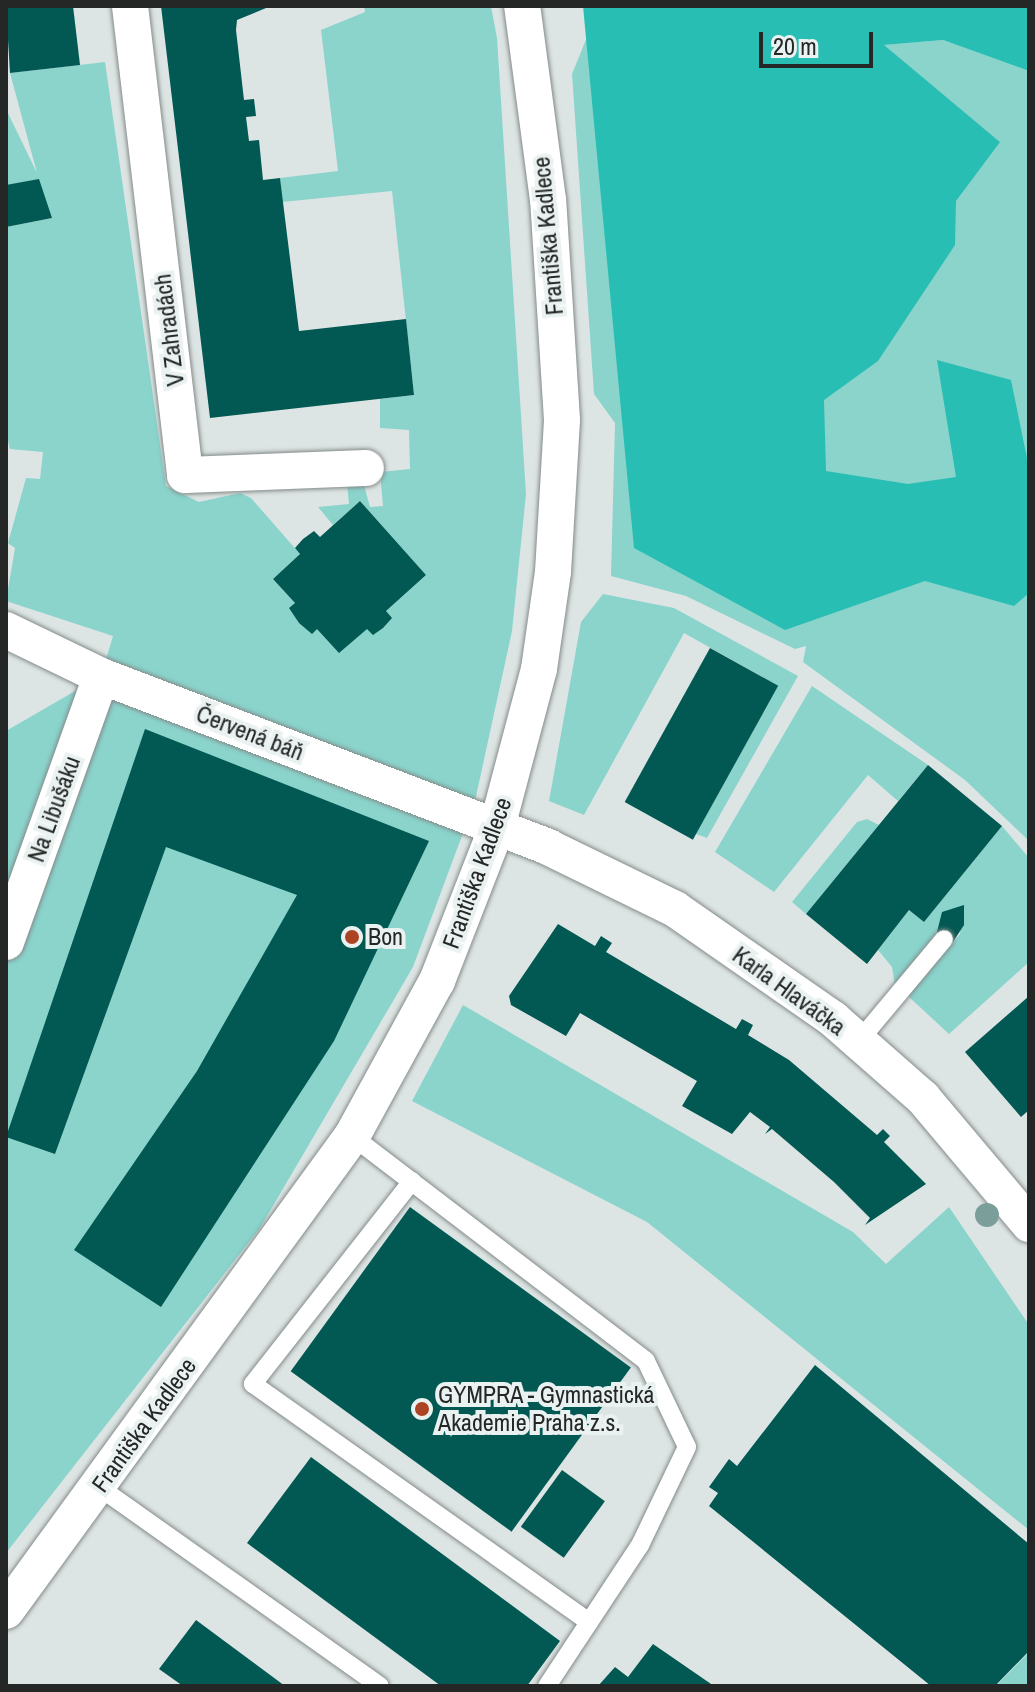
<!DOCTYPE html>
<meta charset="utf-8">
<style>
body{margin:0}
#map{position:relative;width:1035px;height:1692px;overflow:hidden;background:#dde5e4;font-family:"Archivo Narrow",sans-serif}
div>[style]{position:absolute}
.green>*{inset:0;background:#8ad4cc}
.forest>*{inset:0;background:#29beb4}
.building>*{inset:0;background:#025852;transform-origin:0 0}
.roads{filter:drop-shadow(0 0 2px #848b8a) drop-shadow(0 0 2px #848b8a)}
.service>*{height:18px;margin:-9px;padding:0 9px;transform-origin:9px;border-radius:9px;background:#fff}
.minor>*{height:36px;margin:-18px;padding:0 18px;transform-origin:18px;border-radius:18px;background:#fff}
.trees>*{width:24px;height:24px;margin:-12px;border-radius:50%;background:#7b9e9a}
.dots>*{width:22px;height:22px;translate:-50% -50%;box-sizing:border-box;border:4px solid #eaf2f1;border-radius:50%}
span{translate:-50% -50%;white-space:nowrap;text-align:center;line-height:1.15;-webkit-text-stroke:8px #eaf2f1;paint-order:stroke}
.street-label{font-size:24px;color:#242726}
.poi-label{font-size:24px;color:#242726}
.left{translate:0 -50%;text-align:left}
.frame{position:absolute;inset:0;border:8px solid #242726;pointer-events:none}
.scale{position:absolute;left:759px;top:32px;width:114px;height:36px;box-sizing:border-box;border:4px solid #242726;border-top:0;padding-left:10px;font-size:24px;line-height:28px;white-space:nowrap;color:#242726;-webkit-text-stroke:6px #eaf2f1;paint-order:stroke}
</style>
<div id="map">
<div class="green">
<i style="clip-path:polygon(364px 6px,491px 6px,497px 38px,526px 494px,512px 631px,475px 801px,413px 967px,260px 1228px,6px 1553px,6px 731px,101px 676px,113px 636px,6px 601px,15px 548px,8px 543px,26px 478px,40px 479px,43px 452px,10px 449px,6px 433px,6px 227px,52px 218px,6px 185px,6px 109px,37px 173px,10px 73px,105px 62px,166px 486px,199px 502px,240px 493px,251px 498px,300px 554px,273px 579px,295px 603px,290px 608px,299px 623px,317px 629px,386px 611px,426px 575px,360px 501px,333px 525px,318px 507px,349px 504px,347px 484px,364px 485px,370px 507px,383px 506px,380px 472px,410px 469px,409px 430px,380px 428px,380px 399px,414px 395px,392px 191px,282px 202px,280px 178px,338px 171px,321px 30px,365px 12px)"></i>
<i style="clip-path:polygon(587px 37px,1000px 142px,883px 45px,943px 40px,1029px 71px,1029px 841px,965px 780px,803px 662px,806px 646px,795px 649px,686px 596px,611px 576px,615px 423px,594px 394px,572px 74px)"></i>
<i style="clip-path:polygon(603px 594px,674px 608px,798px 676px,707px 838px,696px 834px,778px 686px,684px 633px,584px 815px,549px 801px,581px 622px)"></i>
<i style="clip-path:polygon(812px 686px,928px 765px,898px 801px,868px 775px,774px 892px,715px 852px)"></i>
<i style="clip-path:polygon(867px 819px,879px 825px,806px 914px,792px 902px,857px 822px)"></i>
<i style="clip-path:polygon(1002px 826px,1029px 858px,1029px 962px,949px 1034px,908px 996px,960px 934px,963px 906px,895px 985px,892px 967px,878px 950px,909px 910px,924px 922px)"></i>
<i style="clip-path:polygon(463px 1005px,853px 1232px,886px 1264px,949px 1207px,1029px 1325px,1029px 1530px,647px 1222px,412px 1101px)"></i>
<i style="clip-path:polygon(1029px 1652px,1029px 1686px,996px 1686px)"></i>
</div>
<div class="forest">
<i style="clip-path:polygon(583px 6px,1029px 6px,1029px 71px,943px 40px,884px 45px,1000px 142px,956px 201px,955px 245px,878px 361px,824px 400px,826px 471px,908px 484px,956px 477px,937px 360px,1011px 380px,1029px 468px,1029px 593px,1014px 606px,925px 581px,785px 630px,634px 548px)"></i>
</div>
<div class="building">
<i style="clip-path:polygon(6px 6px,73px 6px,80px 65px,10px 73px)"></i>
<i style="clip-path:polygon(161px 6px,271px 6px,237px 20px,236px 30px,244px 100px,254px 99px,256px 116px,246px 117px,249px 141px,259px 140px,263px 180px,280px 178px,299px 331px,406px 319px,414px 395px,210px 418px)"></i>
<i style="clip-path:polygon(39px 179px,52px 218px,6px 227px,6px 185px)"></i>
<i style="clip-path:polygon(360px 501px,426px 575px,386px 611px,392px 618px,383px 628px,373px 635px,367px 629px,339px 653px,317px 629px,312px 634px,299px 623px,289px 608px,295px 603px,273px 579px,300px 554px,295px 548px,303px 539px,314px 531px,320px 537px)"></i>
<i style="left:710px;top:648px;width:78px;height:176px;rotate:29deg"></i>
<i style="clip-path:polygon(145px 729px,429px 841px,334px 1041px,161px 1307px,74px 1250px,197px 1071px,297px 895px,166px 847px,55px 1154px,6px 1137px)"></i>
<i style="clip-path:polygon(928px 765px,1002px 826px,924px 922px,909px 910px,867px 964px,806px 914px)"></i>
<i style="clip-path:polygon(964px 905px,964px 925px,951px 945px,937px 932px,942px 912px)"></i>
<i style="clip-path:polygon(558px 924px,595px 946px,601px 936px,612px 943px,606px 952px,736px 1029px,742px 1019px,753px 1025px,748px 1035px,789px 1060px,877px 1135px,883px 1129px,890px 1136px,884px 1142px,926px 1184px,865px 1225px,870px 1218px,834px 1182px,772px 1129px,765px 1134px,770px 1127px,750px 1112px,732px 1134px,682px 1106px,697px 1081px,652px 1055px,580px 1013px,566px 1036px,511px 1005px,509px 996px)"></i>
<i style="clip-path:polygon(1029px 996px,1029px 1110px,1021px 1117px,965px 1052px)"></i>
<i style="left:410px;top:1207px;width:273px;height:203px;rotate:36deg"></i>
<i style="clip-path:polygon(815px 1365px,1029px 1544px,1029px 1651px,995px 1686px,931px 1686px,709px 1506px,718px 1493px,709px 1487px,729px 1459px,737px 1466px)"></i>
<i style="clip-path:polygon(311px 1457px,560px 1641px,527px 1686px,441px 1686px,247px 1543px)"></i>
<i style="left:562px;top:1470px;width:53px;height:70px;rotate:36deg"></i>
<i style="clip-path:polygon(196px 1620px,285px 1686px,183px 1686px,159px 1669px)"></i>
<i style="clip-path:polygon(653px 1644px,714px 1686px,598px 1686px,615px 1667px,628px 1677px)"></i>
</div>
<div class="roads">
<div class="service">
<i style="left:858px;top:1042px;width:134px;rotate:-50.1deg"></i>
<i style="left:352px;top:1136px;width:370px;rotate:37.4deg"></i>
<i style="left:646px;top:1361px;width:95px;rotate:64.5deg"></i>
<i style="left:687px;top:1447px;width:109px;rotate:115.6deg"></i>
<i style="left:640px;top:1545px;width:169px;rotate:123.4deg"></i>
<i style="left:412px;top:1181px;width:258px;rotate:128.1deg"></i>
<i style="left:253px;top:1384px;width:412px;rotate:35.3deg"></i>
<i style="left:99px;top:1487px;width:344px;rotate:35.3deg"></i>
</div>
<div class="minor">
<i style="left:130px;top:6px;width:472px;rotate:83.3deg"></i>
<i style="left:185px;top:475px;width:181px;rotate:-2.2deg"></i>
<i style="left:6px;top:630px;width:106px;rotate:25.8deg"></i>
<i style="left:101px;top:676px;width:479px;rotate:20.9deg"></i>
<i style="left:548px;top:847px;width:141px;rotate:26deg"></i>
<i style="left:675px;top:909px;width:193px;rotate:34.8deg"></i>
<i style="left:833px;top:1019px;width:120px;rotate:41.3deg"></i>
<i style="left:923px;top:1098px;width:165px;rotate:49.9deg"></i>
<i style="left:6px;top:942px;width:282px;rotate:-70.3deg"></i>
<i style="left:6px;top:1611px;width:588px;rotate:-53.93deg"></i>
<i style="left:352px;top:1136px;width:177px;rotate:-61.3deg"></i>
<i style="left:437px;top:981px;width:165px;rotate:-68.7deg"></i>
<i style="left:497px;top:827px;width:163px;rotate:-75.1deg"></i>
<i style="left:539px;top:669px;width:98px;rotate:-81.8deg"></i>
<i style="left:553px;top:572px;width:152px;rotate:-86.6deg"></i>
<i style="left:562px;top:420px;width:220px;rotate:-93.6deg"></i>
<i style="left:548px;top:200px;width:196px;rotate:-97.6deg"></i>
</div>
</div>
<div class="trees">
<i style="left:987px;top:1215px"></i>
</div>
<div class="dots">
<i style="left:352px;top:937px;background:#ac4423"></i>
<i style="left:422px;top:1409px;background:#ac4423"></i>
</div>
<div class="street-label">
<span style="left:548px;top:236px;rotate:-95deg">Františka Kadlece</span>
<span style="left:169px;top:330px;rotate:-97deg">V Zahradách</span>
<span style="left:250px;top:733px;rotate:21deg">Červená báň</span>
<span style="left:54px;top:809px;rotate:-70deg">Na Libušáku</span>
<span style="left:477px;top:873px;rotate:-70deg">Františka Kadlece</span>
<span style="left:789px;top:991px;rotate:36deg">Karla Hlaváčka</span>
<span style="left:144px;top:1425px;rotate:-54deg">Františka Kadlece</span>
</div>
<div class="poi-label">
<span class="left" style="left:368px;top:937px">Bon</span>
<span class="left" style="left:438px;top:1409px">GYMPRA - Gymnastická<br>Akademie Praha z.s.</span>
</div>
<div class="frame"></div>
<div class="scale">20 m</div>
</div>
